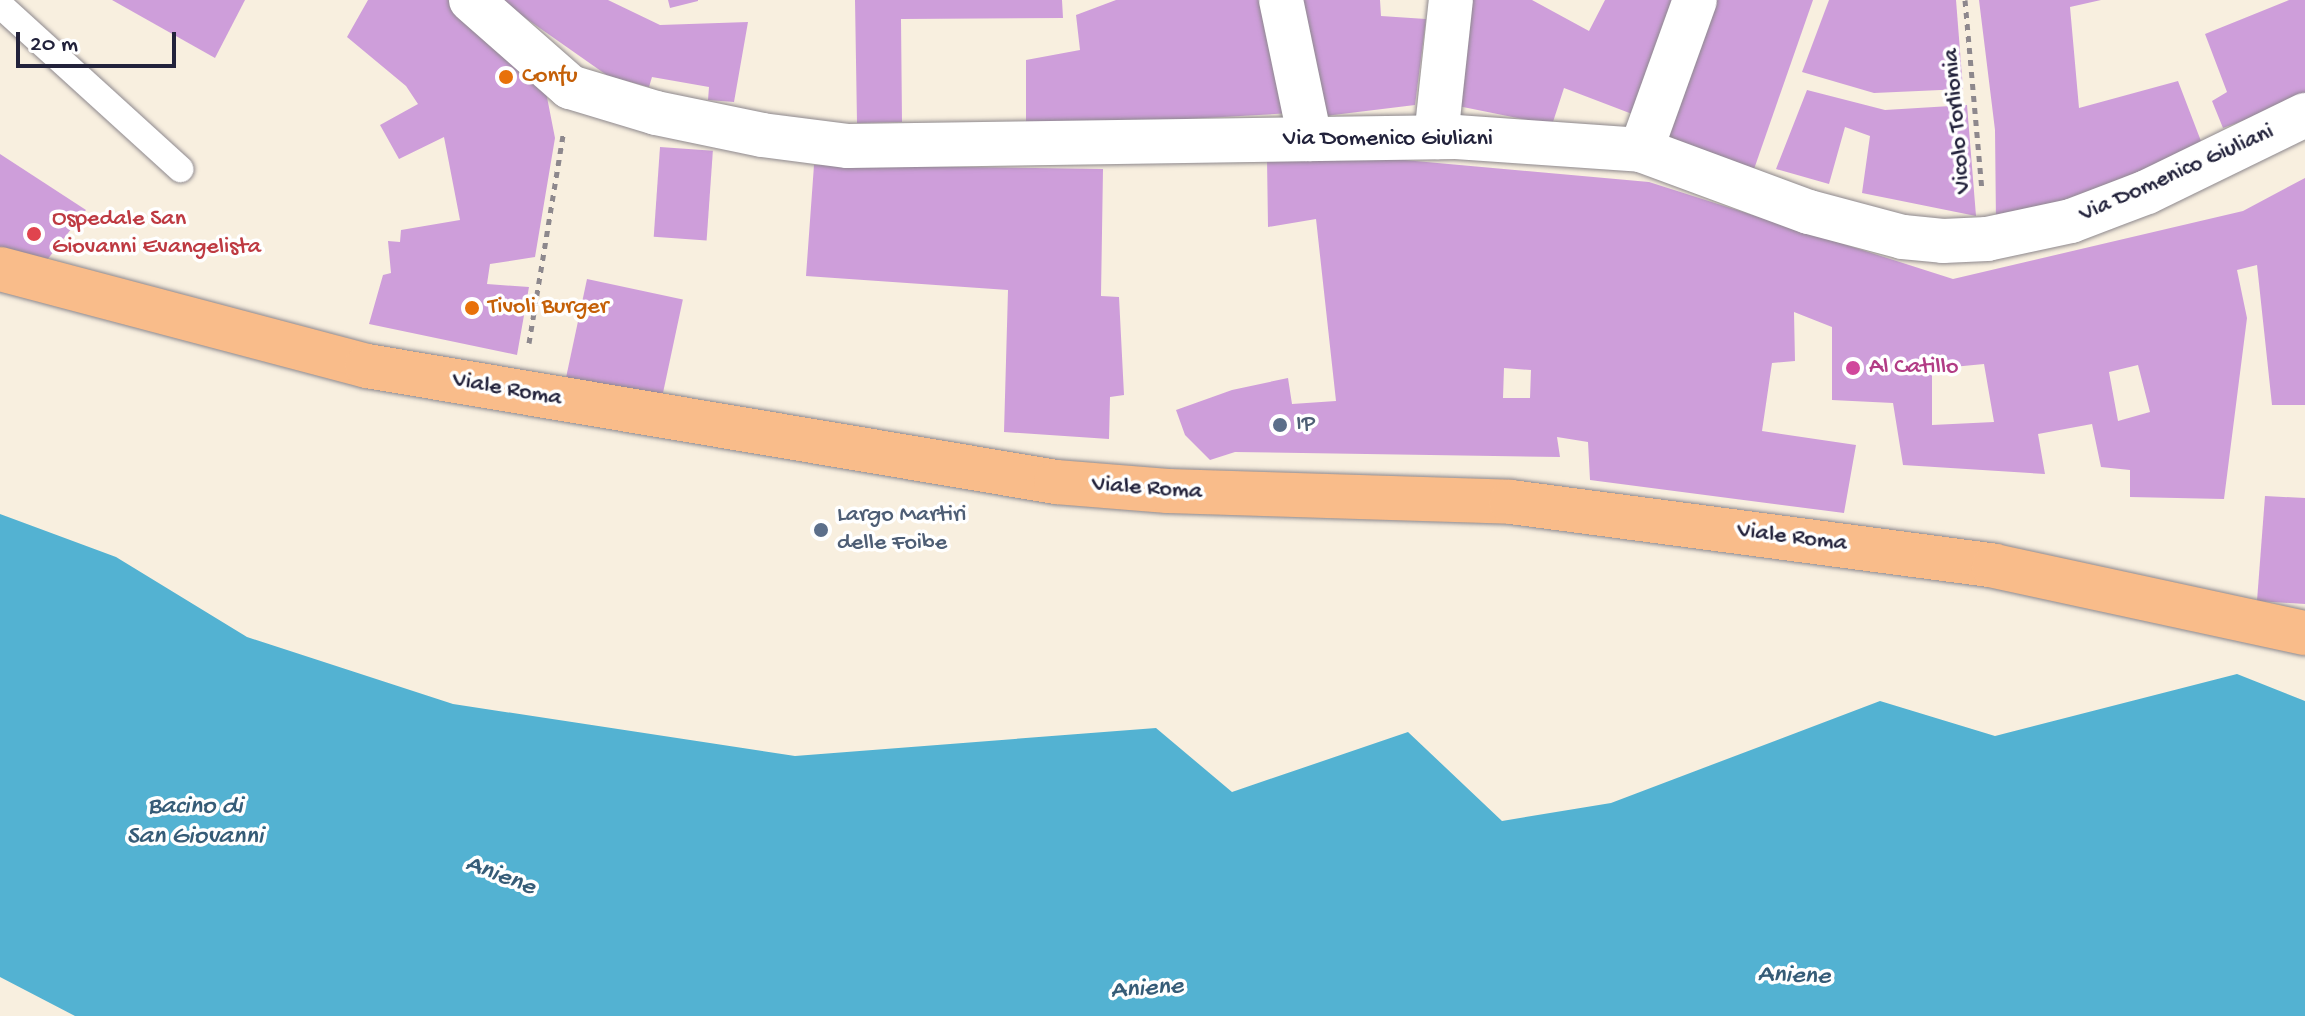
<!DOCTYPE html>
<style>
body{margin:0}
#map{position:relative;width:2305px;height:1016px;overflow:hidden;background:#f8efdf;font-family:"Gochi Hand",sans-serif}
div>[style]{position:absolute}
.water>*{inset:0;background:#53b2d2}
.building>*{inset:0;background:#ce9eda;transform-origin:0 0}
.path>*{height:5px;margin-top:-2.5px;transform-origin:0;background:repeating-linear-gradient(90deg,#8d888d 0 6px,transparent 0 12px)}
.roads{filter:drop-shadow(0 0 2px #8d888d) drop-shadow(0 0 2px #8d888d)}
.service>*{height:26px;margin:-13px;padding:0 13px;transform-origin:13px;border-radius:13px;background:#fff}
.minor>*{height:44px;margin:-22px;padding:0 22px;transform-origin:22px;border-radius:22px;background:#fff}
.primary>*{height:44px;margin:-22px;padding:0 22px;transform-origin:22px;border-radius:22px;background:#f9bc8a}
.dots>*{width:22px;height:22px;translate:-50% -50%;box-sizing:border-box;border:4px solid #fff;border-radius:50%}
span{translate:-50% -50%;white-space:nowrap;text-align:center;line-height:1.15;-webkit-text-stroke:7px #fff;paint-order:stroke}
.food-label{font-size:24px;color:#c56008}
.left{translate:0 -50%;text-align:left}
.street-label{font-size:24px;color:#22223b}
.health-label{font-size:24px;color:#be3a42}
.hotel-label{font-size:24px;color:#b23c85}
.service-label{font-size:24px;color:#4e5e75}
.water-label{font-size:26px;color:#365c77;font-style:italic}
.scale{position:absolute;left:16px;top:32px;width:160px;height:36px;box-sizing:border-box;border:4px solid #22223b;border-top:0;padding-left:10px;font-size:24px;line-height:28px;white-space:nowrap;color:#22223b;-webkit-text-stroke:6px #fff;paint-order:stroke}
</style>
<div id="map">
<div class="water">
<i style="clip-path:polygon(0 514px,116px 557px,247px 637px,453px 704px,795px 756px,1156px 728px,1232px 792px,1408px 732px,1502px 821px,1611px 803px,1880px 701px,1995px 736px,2237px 674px,2305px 701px,2305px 1016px,75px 1016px,0 977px)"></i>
</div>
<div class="building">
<i style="clip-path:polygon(112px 0,245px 0,215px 58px)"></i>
<i style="clip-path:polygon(368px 0,448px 0,545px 87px,555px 138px,535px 257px,490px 264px,487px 284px,529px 287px,517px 355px,369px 324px,383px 275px,391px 273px,388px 241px,400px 242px,401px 230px,460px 220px,444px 137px,399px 159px,380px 125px,418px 104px,406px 86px,347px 37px)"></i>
<i style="clip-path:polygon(500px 0,608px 0,660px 25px,748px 22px,734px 102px,708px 100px,709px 87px,652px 77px,649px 87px,608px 76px)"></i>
<i style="clip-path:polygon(668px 0,698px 0,698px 1px,670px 8px)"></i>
<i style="clip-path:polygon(855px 0,1062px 0,1063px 18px,901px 19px,902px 122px,857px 123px)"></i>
<i style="clip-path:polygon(1116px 0,1270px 0,1292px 113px,1026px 128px,1026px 60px,1080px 50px,1076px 15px)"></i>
<i style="clip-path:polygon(1302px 0,1380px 0,1381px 16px,1426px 19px,1415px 105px,1325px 116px)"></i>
<i style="clip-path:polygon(1467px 0,1532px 0,1589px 31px,1605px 0,1679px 0,1640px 117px,1564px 88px,1552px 125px,1453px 105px)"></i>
<i style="clip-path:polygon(1709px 0,1813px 0,1753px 172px,1656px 133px)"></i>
<i style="clip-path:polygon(1829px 0,1956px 0,1963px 89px,1874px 93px,1802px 72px)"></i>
<i style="clip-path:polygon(1979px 0,2101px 0,2070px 7px,2079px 108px,2178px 81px,2204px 149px,2069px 210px,1996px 223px,1995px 130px)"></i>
<i style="clip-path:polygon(2289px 0,2305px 0,2305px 98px,2223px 128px,2212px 101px,2227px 92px,2205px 34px)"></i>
<i style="clip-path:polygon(1807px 90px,1885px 110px,1967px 105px,1976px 216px,1862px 193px,1870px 136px,1845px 127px,1829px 184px,1776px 169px)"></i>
<i style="left:660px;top:147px;width:53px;height:90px;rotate:4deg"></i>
<i style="clip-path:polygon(0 154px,86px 210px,40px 269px,0 257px)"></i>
<i style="clip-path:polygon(evenodd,1371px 157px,1649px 182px,1953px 279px,2243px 211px,2305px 178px,2305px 405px,2272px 405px,2257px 265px,2237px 270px,2247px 318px,2224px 499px,2130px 497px,2130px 470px,2101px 467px,2092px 424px,2038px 434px,2045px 474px,1903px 465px,1893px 403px,1832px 400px,1832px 327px,1794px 312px,1795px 361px,1772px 363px,1762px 431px,1856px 445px,1844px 513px,1590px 480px,1588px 442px,1557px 437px,1560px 457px,1235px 452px,1210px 460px,1185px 435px,1176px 410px,1232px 390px,1288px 378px,1292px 404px,1336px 401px,1316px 219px,1268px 227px,1267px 159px,1371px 157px,1984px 364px,1994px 422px,1932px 425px,1932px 369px,1984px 364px,1371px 157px,2138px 365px,2150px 412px,2118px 421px,2109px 372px,2138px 365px,1371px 157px,1504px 368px,1531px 370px,1530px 398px,1503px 398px,1504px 368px)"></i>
<i style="clip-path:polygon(814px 165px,1103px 169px,1101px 296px,1119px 297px,1124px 395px,1110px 397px,1109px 439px,1004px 432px,1008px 290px,806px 276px)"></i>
<i style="left:587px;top:279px;width:98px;height:102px;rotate:12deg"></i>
<i style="clip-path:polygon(2265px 496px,2305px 498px,2305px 604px,2257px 601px)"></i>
</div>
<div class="path">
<i style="left:1965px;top:0;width:191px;rotate:84.9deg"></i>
<i style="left:529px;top:343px;width:211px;rotate:-80.7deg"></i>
</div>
<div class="roads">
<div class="service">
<i style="left:0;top:5px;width:244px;rotate:42.3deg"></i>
</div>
<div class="minor">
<i style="left:471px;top:0;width:132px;rotate:41.3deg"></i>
<i style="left:570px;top:87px;width:90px;rotate:16.8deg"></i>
<i style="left:656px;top:113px;width:108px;rotate:11.7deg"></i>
<i style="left:762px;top:135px;width:87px;rotate:7.3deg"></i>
<i style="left:848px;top:146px;width:608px;rotate:-0.85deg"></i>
<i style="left:1456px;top:137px;width:185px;rotate:4deg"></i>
<i style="left:1641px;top:150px;width:179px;rotate:20.3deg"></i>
<i style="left:1809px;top:212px;width:97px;rotate:14.9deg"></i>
<i style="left:1903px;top:237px;width:40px;rotate:5.7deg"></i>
<i style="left:1943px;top:241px;width:44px;rotate:-2.6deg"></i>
<i style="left:1987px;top:239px;width:86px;rotate:-12.1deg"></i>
<i style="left:2071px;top:221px;width:81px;rotate:-20.9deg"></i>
<i style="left:2147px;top:192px;width:176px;rotate:-26deg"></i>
<i style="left:1281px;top:0;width:142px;rotate:78.2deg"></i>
<i style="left:1436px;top:137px;width:138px;rotate:-83.8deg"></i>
<i style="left:1641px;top:150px;width:159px;rotate:-70.2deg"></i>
</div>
<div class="primary">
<i style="left:0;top:269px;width:380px;rotate:14.8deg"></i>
<i style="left:367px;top:366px;width:699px;rotate:9.56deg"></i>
<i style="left:1056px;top:482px;width:112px;rotate:4.6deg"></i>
<i style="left:1168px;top:491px;width:343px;rotate:1.8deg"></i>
<i style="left:1511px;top:502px;width:487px;rotate:7.5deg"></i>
<i style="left:1994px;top:566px;width:318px;rotate:12.2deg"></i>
</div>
</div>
<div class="dots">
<i style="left:506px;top:77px;background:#e8710a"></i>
<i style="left:34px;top:234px;background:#e0444e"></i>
<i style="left:472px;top:308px;background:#e8710a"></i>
<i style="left:1853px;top:368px;background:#d1479c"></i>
<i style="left:1280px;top:425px;background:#5c6f8a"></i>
<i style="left:821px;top:530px;background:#5c6f8a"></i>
</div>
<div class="food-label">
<span class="left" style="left:522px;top:77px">Confu</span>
<span class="left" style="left:488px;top:308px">Tivoli Burger</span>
</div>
<div class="street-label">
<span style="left:1958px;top:121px;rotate:-95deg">Vicolo Torlionia</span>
<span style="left:1388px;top:140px">Via Domenico Giuliani</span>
<span style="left:2177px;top:174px;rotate:-24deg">Via Domenico Giuliani</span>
<span style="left:507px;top:390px;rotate:10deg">Viale Roma</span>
<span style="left:1147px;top:489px;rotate:4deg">Viale Roma</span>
<span style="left:1792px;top:538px;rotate:7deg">Viale Roma</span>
</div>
<div class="health-label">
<span class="left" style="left:52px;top:234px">Ospedale San<br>Giovanni Evangelista</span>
</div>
<div class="hotel-label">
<span class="left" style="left:1869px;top:368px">Al Catillo</span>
</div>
<div class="service-label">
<span class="left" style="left:1296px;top:425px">IP</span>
<span class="left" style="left:837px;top:530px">Largo Martiri<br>delle Foibe</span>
</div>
<div class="water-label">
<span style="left:195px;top:823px">Bacino di<br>San Giovanni</span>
<span style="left:500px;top:877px;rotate:21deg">Aniene</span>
<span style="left:1794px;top:977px;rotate:2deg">Aniene</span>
<span style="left:1147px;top:990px;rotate:-4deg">Aniene</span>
</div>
<div class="scale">20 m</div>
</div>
